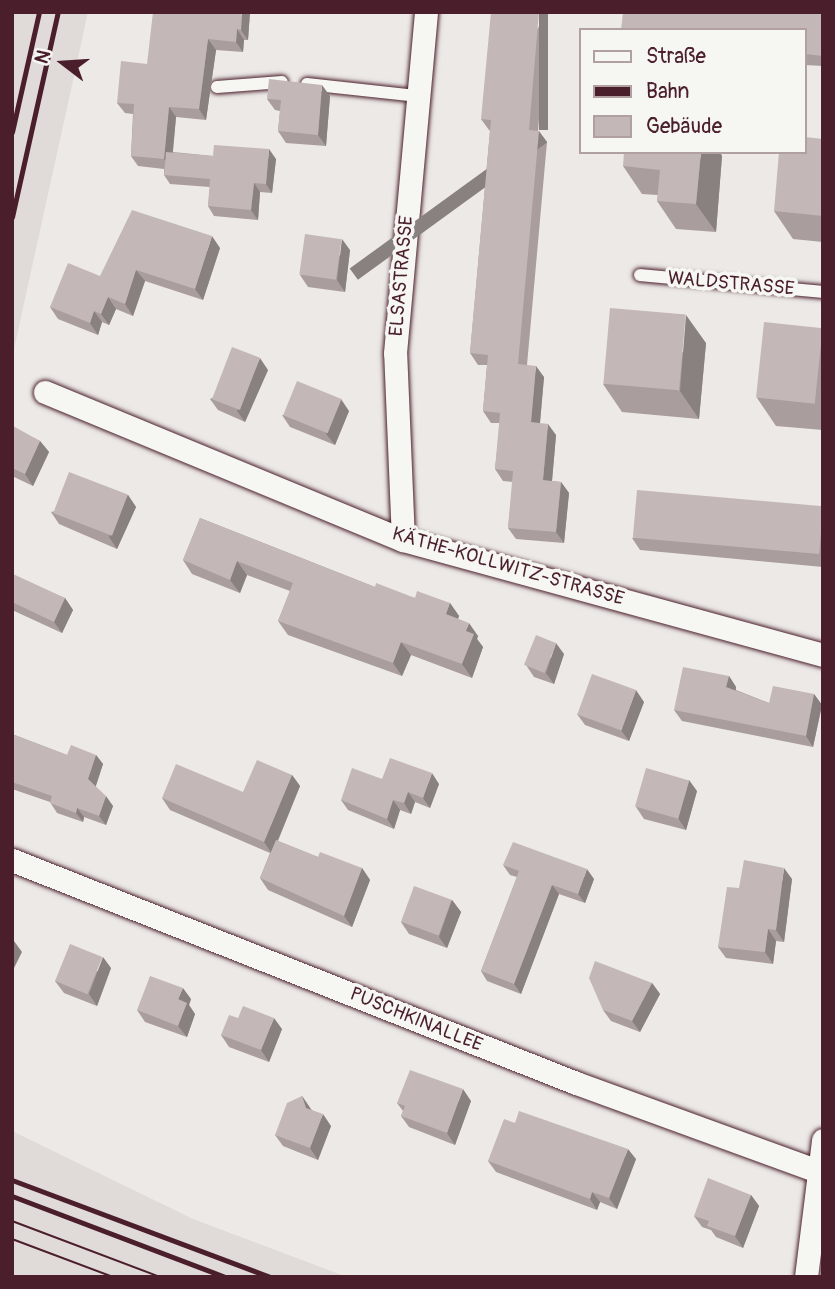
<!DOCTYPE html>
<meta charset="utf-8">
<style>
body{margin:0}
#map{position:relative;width:835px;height:1289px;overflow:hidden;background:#ece9e6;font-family:Pangolin,sans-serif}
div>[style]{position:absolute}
.built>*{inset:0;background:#e0dad8}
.roads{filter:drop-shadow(0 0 2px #4a1f2b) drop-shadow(0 0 2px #4a1f2b)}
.service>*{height:12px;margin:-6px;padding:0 6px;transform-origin:6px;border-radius:6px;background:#f6f6f2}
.minor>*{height:23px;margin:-11.5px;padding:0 11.5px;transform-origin:11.5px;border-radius:11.5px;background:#f6f6f2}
.tram>*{height:2px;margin:-1px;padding:0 1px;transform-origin:1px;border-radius:1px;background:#4a1f2b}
.rail>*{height:5px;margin:-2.5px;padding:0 2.5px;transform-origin:2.5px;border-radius:2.5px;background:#4a1f2b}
.wall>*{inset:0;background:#a99d9d}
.shaded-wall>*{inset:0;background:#898080;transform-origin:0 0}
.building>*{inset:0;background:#c4b7b7;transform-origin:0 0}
span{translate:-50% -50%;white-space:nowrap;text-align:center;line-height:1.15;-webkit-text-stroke:7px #f6f6f2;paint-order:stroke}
.street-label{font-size:19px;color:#4a1f2b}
.frame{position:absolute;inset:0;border:14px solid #4a1f2b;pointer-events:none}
.legend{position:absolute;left:579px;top:28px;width:228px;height:126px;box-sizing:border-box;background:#f6f6f2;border:2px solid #b1a0a2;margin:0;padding:9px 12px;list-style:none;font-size:21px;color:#4a1f2b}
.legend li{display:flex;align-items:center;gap:14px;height:35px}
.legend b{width:35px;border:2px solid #b1a0a2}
.north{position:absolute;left:28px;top:28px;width:70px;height:70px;-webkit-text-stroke:5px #f6f6f2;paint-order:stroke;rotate:287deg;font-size:19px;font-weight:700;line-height:28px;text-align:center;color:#4a1f2b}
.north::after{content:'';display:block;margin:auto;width:24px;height:32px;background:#4a1f2b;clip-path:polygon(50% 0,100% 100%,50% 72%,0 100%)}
</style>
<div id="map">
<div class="built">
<i style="clip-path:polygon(12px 12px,88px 12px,12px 358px)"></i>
<i style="clip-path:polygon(12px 1131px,193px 1219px,347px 1277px,12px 1277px)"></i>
</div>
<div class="roads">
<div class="service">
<i style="left:307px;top:84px;width:112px;rotate:6.2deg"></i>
<i style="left:217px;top:87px;width:65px;rotate:-4.4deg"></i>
<i style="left:640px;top:275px;width:184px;rotate:5.3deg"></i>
</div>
<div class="minor">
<i style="left:45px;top:392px;width:387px;rotate:22.5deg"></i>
<i style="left:403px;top:540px;width:435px;rotate:15.3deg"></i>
<i style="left:403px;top:540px;width:187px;rotate:-92.4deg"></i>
<i style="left:395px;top:353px;width:342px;rotate:-84.8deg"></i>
<i style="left:12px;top:860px;width:606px;rotate:21.57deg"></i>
<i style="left:576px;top:1083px;width:263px;rotate:20deg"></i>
<i style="left:806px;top:1277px;width:138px;rotate:-82.9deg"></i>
</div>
</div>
<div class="tram">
<i style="left:12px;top:1221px;width:158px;rotate:20.7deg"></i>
<i style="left:12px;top:1239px;width:108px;rotate:20.6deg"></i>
</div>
<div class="rail">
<i style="left:12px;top:132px;width:123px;rotate:-77.3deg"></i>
<i style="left:12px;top:217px;width:210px;rotate:-77.4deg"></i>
<i style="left:12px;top:1180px;width:276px;rotate:20.6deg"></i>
<i style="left:12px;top:1196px;width:228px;rotate:20.8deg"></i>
</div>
<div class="wall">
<i style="clip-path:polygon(250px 12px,248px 40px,244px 40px,243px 52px,216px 50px,206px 120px,176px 117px,173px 152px,213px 156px,276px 159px,272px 193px,260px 192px,258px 220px,214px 216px,208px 206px,210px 187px,170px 184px,164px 175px,164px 169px,138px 166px,131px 156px,133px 114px,125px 113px,117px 103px,147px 64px)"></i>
<i style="clip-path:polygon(548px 12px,538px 131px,547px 142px,527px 365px,544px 377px,540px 423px,556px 435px,552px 481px,561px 482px,569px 493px,564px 543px,516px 539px,508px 528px,513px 482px,503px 481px,495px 469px,500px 423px,491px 423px,483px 411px,487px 365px,478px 365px,470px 353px,490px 131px,489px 130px,481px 119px)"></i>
<i style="clip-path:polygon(823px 12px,823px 66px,805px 65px,805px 30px)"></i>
<i style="clip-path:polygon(330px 96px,326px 146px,286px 143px,278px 131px,280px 111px,275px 110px,267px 99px)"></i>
<i style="clip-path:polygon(823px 139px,823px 242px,793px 239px,774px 211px)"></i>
<i style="clip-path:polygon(722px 156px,716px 232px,676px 229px,657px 201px,658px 195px,642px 194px,623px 166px)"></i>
<i style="clip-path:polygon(220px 248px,203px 300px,145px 281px,133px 316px,116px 309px,109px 325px,102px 322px,98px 335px,58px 319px,50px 307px,100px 276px)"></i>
<i style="clip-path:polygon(350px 250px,345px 292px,308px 287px,300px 275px)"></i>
<i style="clip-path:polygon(823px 328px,823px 430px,776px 426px,757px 398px)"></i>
<i style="clip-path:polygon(706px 343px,699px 419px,622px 412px,603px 384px)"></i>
<i style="clip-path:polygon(268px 370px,245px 422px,218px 410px,210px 399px)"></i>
<i style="clip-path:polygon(349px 411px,335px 445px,290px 427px,282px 415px)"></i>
<i style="clip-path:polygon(12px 427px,40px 441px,49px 452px,33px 486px,12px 476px)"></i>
<i style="clip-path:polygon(128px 495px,136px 507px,117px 549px,59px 524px,51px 512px)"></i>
<i style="clip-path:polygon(823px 507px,823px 567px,640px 550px,632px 538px)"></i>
<i style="clip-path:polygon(200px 518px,375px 587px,415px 598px,450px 603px,459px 616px,458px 619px,478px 636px,477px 639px,483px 647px,472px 678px,411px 655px,402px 676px,288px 635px,278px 621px,290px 591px,247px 575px,240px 593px,192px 574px,183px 560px)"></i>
<i style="clip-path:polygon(12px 577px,65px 598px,73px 610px,62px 633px,12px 610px)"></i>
<i style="clip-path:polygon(564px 654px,554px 684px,534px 677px,526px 665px)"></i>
<i style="clip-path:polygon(729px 676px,736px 687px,736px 690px,769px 703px,814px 694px,822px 705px,813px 747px,682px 721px,674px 710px)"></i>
<i style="clip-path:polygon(644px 702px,629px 741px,585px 725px,577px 714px)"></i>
<i style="clip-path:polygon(12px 734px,67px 755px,96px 755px,103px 764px,95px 786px,113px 806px,106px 825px,84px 817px,83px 822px,57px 813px,50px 802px,12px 789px)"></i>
<i style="clip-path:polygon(292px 775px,300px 786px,278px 841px,318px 857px,362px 868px,370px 880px,352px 927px,268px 890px,260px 878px,270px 853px,170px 810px,162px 798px,243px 792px)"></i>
<i style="clip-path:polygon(382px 779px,439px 784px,430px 808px,415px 802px,411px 814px,400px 810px,394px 829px,348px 810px,341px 800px)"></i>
<i style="clip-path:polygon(697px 791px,686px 830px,644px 819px,636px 807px)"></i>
<i style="clip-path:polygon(503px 865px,594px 879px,585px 903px,559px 894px,521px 994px,487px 981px,481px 971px,517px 877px,510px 875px)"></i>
<i style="clip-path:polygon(792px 879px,784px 942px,776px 941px,773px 964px,726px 958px,718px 947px,739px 888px)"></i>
<i style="clip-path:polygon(452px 900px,461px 912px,447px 948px,409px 934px,401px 922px)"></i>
<i style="clip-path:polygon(111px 968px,97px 1006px,64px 993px,55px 981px)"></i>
<i style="clip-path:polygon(652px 983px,660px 994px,640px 1032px,611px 1021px,603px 1010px)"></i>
<i style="clip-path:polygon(191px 999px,189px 1005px,195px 1014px,187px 1037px,145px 1022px,137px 1010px)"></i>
<i style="clip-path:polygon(238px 1018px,282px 1029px,269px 1062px,229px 1047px,221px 1035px)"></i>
<i style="clip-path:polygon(302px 1096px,311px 1109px,331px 1126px,318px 1160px,283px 1146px,275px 1135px)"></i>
<i style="clip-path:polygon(471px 1101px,455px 1145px,409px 1127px,401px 1116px,403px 1111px,397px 1103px)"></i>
<i style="clip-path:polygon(515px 1123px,636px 1159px,617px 1209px,600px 1202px,597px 1210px,496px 1172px,488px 1161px)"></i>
<i style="clip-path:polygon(751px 1195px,759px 1206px,743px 1248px,716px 1237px,711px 1230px,702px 1227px,694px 1216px)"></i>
</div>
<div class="shaded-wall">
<i style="clip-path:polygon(242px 12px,250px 12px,248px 40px,241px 30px)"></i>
<i style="left:539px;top:12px;width:9px;height:118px"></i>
<i style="clip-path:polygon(237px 29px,244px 40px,243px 52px,236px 42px)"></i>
<i style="clip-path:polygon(208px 39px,216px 50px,206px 120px,199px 109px)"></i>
<i style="clip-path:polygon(322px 85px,330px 96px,326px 146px,318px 135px)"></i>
<i style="clip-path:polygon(169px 107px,176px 117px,171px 169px,164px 159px)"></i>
<i style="left:539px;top:131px;width:14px;height:234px;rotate:54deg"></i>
<i style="clip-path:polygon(269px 149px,276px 159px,272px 193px,266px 184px)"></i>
<i style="clip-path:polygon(701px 152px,720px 152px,722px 156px,716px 232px,696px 204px)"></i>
<i style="clip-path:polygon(254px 183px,260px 192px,258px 220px,251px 210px)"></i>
<i style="clip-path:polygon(212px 236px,220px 248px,203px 300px,195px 289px)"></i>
<i style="clip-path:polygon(342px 239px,350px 250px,345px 292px,337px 280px)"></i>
<i style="clip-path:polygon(136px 270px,145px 281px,133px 316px,125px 304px)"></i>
<i style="clip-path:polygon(108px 297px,116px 309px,109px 325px,101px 314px)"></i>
<i style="clip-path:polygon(94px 311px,102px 322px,98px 335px,90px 323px)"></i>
<i style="clip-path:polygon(686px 315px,706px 343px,699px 419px,680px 391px)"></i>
<i style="clip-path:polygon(260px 358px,268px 370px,245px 422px,237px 411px)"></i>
<i style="clip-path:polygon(536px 366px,544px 377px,539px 433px,531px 422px)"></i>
<i style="clip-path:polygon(341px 399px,349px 411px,335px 445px,326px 434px)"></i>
<i style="clip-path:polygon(548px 424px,556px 435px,551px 492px,543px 480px)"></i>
<i style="clip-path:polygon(40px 441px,49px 452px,33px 486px,25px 474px)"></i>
<i style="clip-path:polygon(561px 482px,569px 493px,564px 543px,556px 532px)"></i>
<i style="clip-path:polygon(128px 495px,136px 507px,117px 549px,109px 537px)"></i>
<i style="clip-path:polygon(237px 561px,247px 575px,240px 593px,230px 580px)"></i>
<i style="clip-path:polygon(65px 598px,73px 610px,62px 633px,54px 622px)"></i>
<i style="clip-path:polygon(450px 603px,459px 616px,455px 627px,446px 614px)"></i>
<i style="clip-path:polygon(469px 623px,478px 636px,477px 639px,483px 647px,472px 678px,462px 664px,466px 631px)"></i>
<i style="clip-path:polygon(401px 642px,411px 655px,402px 676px,393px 663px)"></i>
<i style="clip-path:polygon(556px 643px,564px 654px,554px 684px,546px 673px)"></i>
<i style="clip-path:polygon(729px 676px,736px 687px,734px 698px,726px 687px)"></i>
<i style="clip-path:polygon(636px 690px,644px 702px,629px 741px,621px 730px)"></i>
<i style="clip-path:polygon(814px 694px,822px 705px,813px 747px,806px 736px)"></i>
<i style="clip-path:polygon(96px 755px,103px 764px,95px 789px,88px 779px)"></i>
<i style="clip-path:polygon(432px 773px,439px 784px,430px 808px,423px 798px)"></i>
<i style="clip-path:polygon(292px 775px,300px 786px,272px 854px,264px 842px)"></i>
<i style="clip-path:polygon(689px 780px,697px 791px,686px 830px,678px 818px)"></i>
<i style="clip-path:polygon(408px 792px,415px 802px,411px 814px,404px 803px)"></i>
<i style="clip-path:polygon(106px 796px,113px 806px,106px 825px,99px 816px)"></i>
<i style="clip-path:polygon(393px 800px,400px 810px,394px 829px,387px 819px)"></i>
<i style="clip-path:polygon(77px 808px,84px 817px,83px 822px,76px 813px)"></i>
<i style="clip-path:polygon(362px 868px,370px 880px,352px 927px,344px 916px)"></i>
<i style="clip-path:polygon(784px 868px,792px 879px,784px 942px,776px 930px)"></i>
<i style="clip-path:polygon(587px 869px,594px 879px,585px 903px,578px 894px)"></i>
<i style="clip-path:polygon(552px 885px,559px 894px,521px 994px,514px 984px)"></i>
<i style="clip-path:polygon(452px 900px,461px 912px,447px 948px,439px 937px)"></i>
<i style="clip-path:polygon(768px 929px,776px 941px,773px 964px,765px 952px)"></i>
<i style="clip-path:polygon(14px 941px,22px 952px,12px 972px,12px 944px)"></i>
<i style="clip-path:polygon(103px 957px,111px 968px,97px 1006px,89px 994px)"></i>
<i style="clip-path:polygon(652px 983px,660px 994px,640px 1032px,632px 1021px)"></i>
<i style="clip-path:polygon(183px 988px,191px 999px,189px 1005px,195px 1014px,187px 1037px,178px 1026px,178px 999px)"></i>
<i style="clip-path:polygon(274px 1018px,282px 1029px,269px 1062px,261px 1050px)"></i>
<i style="clip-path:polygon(463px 1089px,471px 1101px,455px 1145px,447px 1133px)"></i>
<i style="clip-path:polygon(302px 1096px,310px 1108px,314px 1119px,306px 1108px)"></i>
<i style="clip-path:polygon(323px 1114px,331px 1126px,318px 1160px,310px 1148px)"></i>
<i style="clip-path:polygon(628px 1149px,636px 1159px,617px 1209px,609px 1198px)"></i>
<i style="clip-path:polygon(592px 1192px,600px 1202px,597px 1210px,590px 1199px)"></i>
<i style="clip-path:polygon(751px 1195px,759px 1206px,743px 1248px,735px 1236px)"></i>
</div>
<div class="building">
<i style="clip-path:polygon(153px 12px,242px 12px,241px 30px,237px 29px,236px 42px,208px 39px,199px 109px,169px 107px,164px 159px,131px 156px,134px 104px,117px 103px,121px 61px,147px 64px)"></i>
<i style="clip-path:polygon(491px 12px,539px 12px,529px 130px,539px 131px,518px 364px,536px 366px,531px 422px,548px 424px,543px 480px,561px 482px,556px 532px,508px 528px,513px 471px,495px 469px,500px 413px,483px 411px,488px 355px,470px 353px,491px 120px,481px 119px)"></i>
<i style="clip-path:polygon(623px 12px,823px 12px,823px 56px,805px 54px,805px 30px,621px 30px)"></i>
<i style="clip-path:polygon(269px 79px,322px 85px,318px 135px,278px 131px,281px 100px,267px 99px)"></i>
<i style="clip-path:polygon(805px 137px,823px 139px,823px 216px,774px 211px,779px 152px,805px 152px)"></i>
<i style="clip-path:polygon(214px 145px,269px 149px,266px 184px,254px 183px,251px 210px,208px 206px,210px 179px,164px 175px,166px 152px,213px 156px)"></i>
<i style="clip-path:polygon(624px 152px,701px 152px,696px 204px,657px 201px,660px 170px,623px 166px)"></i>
<i style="clip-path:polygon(132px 210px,212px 236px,195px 289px,136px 270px,125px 304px,108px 297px,101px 314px,94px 311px,90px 323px,50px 307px,68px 263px,100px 276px)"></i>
<i style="left:305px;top:234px;width:37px;height:41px;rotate:8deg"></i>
<i style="left:610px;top:308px;width:76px;height:76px;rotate:5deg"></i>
<i style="left:764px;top:322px;width:59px;height:76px;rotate:6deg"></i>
<i style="left:232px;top:347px;width:30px;height:56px;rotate:21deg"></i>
<i style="left:297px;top:381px;width:48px;height:37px;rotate:22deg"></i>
<i style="clip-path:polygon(13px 426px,40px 441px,25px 474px,12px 468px)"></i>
<i style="left:69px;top:472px;width:63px;height:44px;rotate:21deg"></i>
<i style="left:637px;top:490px;width:187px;height:48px;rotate:5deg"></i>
<i style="clip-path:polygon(200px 518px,375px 587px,376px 583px,415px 598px,417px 591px,450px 603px,446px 614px,469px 623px,466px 631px,474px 634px,462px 664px,401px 642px,393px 663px,278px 621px,293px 583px,237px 561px,230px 580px,183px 560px)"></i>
<i style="clip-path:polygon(13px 574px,65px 598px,54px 622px,12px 602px,12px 577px)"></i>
<i style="left:536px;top:635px;width:22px;height:32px;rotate:22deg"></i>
<i style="clip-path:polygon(683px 667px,729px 676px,726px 687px,769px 703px,773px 686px,814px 694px,806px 736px,674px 710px)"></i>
<i style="left:592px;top:674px;width:47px;height:43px;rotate:20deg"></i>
<i style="clip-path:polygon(12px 734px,67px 755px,71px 745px,96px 755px,88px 779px,106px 796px,99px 816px,77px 808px,76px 813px,50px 803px,52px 796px,12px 782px)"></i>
<i style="clip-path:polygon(390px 758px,432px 773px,423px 798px,408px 792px,404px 803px,393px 800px,387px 819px,341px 800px,352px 768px,382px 779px)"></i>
<i style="clip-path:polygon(257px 760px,292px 775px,264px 842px,162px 798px,176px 764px,243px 792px)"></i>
<i style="left:646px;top:768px;width:45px;height:40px;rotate:16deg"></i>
<i style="clip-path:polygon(276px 840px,318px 857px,320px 852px,362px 868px,344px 916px,260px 878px)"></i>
<i style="clip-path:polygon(513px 842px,587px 869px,578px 894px,552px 885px,514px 984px,481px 971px,519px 871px,503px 865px)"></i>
<i style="clip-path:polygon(744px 860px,784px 868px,776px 930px,768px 929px,765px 952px,718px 947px,727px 887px,739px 888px)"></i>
<i style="left:414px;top:886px;width:40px;height:38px;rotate:20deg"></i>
<i style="left:70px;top:944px;width:35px;height:40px;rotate:22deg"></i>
<i style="clip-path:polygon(595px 961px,652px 983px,632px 1021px,603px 1010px,589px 978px)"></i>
<i style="clip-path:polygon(150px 976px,183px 988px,178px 999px,187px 1003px,178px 1026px,137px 1010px)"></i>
<i style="clip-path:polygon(243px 1006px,274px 1018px,261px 1050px,221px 1035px,229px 1015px,238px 1018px)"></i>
<i style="clip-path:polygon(410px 1070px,463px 1089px,447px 1133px,401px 1116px,405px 1106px,397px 1103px)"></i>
<i style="clip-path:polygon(302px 1096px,306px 1108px,323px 1114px,310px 1148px,275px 1135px,287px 1103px)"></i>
<i style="clip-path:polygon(519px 1111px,628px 1149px,609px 1198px,592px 1192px,590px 1199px,488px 1161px,504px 1119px,515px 1123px)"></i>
<i style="clip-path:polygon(708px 1178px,751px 1195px,735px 1236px,707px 1226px,709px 1221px,694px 1216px)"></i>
</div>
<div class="street-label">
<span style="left:402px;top:276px;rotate:-85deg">ELSASTRASSE</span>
<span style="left:731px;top:284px;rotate:5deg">WALDSTRASSE</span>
<span style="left:508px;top:567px;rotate:16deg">KÄTHE-KOLLWITZ-STRASSE</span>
<span style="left:416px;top:1020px;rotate:22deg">PUSCHKINALLEE</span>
</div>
<div class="frame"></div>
<ul class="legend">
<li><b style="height:9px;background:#f6f6f2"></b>Straße</li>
<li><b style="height:9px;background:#4a1f2b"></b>Bahn</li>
<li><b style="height:19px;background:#c4b7b7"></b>Gebäude</li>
</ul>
<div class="north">N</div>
</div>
